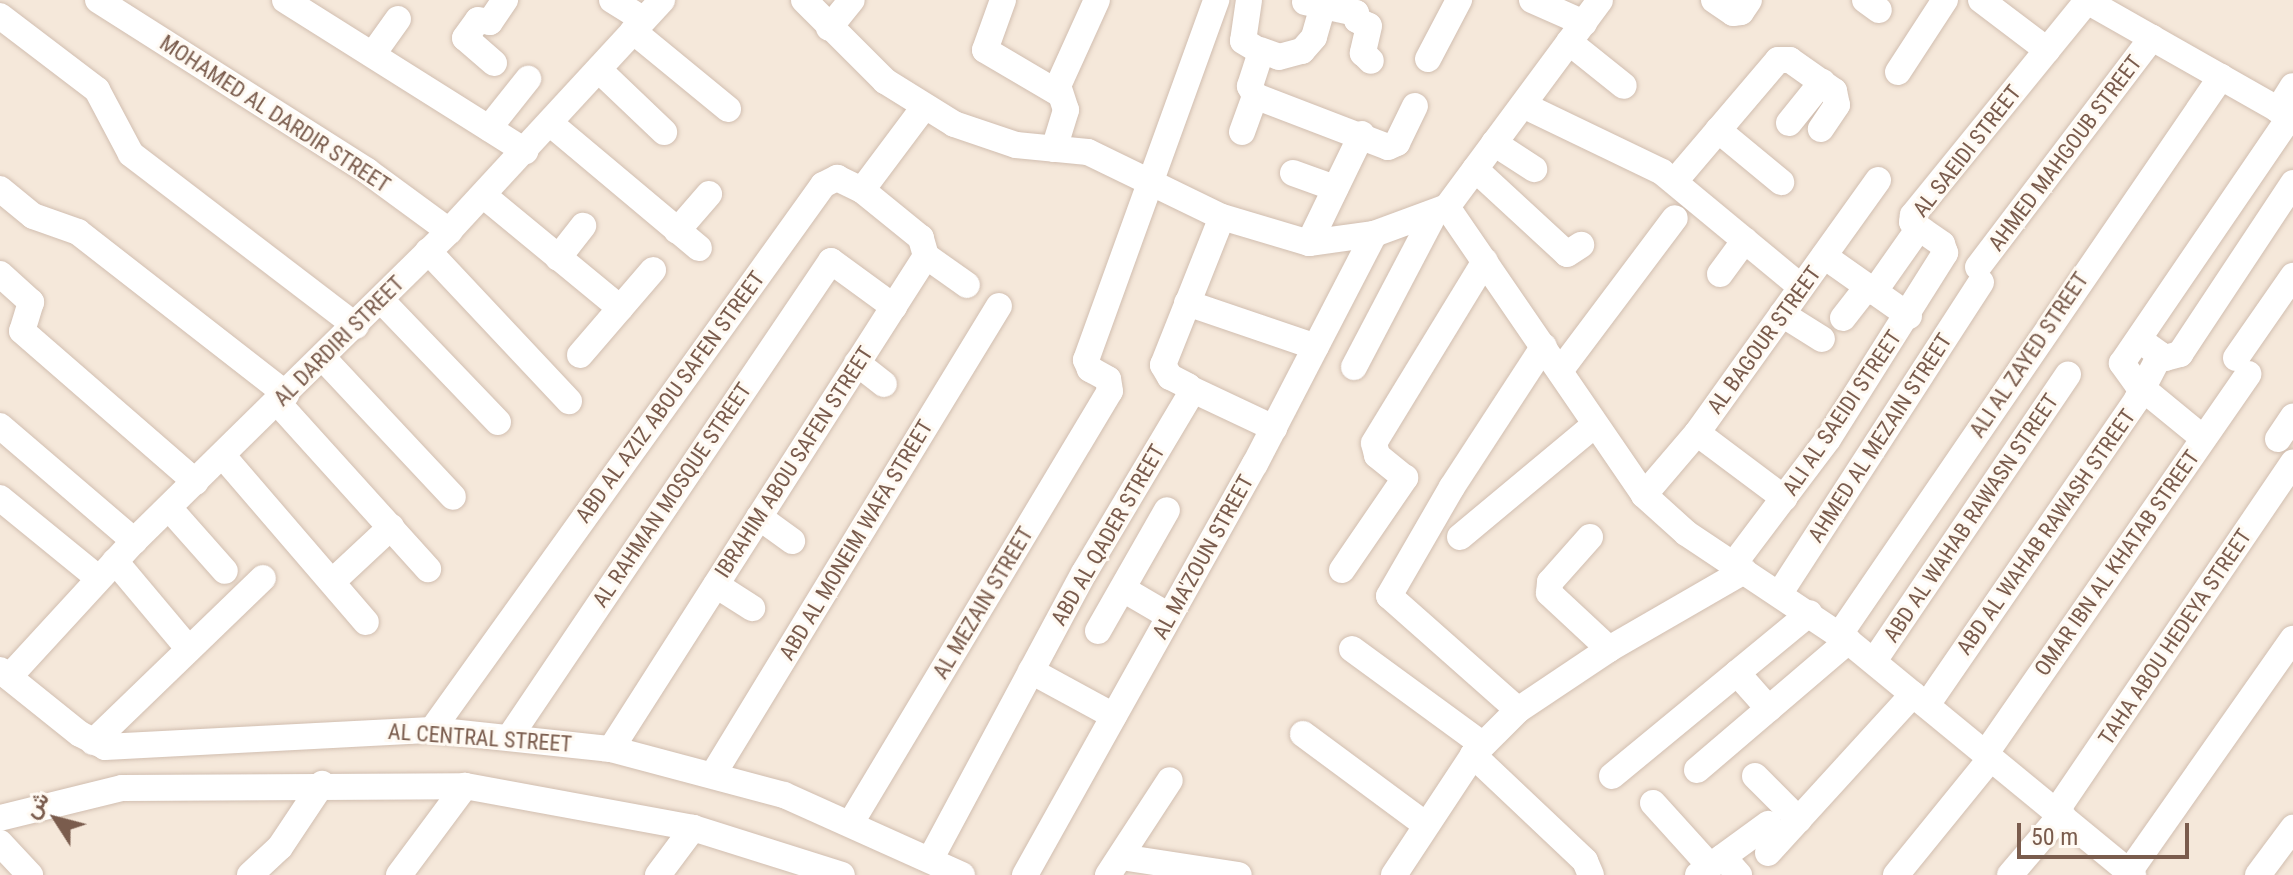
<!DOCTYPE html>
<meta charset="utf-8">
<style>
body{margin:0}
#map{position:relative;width:2293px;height:875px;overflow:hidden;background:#fdf6ec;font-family:"Roboto Condensed",Vazirmatn,sans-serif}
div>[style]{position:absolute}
.residential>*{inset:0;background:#f5e8da;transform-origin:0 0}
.roads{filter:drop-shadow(0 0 2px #d1beb0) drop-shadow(0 0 2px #d1beb0)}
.minor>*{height:26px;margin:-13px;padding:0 13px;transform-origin:13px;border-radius:13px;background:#fff}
span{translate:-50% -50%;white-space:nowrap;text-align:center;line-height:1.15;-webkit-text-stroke:6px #fffaf3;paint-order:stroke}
.street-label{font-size:22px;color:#7a5c4d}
.north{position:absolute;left:16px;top:779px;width:80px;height:80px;-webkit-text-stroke:6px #fffaf3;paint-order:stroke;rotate:306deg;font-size:22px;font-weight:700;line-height:32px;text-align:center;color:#7a5c4d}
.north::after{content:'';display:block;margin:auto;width:28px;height:36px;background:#7a5c4d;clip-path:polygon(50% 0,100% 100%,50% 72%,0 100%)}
.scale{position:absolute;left:2017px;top:823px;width:172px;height:36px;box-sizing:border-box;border:4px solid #7a5c4d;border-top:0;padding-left:10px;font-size:24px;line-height:28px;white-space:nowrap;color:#7a5c4d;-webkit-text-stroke:6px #fffaf3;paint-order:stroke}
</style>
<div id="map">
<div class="residential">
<i style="left:0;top:0;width:2293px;height:875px"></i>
</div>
<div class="roads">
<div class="minor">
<i style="left:98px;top:0;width:319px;rotate:32.4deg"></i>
<i style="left:367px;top:171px;width:102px;rotate:36.2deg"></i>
<i style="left:285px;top:0;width:284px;rotate:32.2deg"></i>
<i style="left:612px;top:0;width:36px;rotate:32deg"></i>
<i style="left:804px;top:0;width:115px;rotate:45deg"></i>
<i style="left:885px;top:81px;width:81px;rotate:31.9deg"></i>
<i style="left:954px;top:124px;width:65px;rotate:18.7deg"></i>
<i style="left:1016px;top:145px;width:72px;rotate:5.6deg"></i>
<i style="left:1088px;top:152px;width:149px;rotate:25.9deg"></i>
<i style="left:1222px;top:217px;width:91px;rotate:16.6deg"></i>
<i style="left:1309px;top:243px;width:66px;rotate:-7.9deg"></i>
<i style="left:1374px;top:234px;width:78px;rotate:-20.3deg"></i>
<i style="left:1447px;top:207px;width:257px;rotate:-53.5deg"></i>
<i style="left:1003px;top:0;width:53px;rotate:109.8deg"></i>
<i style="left:985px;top:50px;width:85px;rotate:30.5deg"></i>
<i style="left:1249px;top:0;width:41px;rotate:98.3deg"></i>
<i style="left:1243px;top:41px;width:21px;rotate:31deg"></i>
<i style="left:1261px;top:52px;width:36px;rotate:108deg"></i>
<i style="left:1250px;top:86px;width:11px;rotate:63deg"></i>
<i style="left:1255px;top:96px;width:142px;rotate:21deg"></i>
<i style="left:1388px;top:147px;width:10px;rotate:-24deg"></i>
<i style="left:1397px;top:143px;width:41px;rotate:-64.1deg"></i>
<i style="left:1532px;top:0;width:57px;rotate:23.9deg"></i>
<i style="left:1714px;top:0;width:23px;rotate:34deg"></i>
<i style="left:1733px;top:13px;width:8px;rotate:-7deg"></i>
<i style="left:1741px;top:12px;width:14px;rotate:-56deg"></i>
<i style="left:1865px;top:0;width:17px;rotate:36deg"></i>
<i style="left:1981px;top:0;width:83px;rotate:37.1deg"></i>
<i style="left:2087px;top:1px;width:237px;rotate:29.6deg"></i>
<i style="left:1305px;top:2px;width:52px;rotate:12.2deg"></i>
<i style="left:1356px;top:13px;width:7px;rotate:82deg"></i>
<i style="left:1357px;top:20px;width:13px;rotate:27deg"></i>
<i style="left:1369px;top:26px;width:28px;rotate:103deg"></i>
<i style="left:1363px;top:53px;width:11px;rotate:45deg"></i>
<i style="left:0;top:16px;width:122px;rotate:37.3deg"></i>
<i style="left:97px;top:90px;width:72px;rotate:62deg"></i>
<i style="left:131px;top:154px;width:283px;rotate:37.4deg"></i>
<i style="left:829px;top:28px;width:36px;rotate:-51deg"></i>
<i style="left:633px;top:31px;width:123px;rotate:39.4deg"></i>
<i style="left:1569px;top:42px;width:70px;rotate:38.7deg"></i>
<i style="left:1260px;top:50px;width:20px;rotate:20deg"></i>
<i style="left:1279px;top:57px;width:24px;rotate:-15deg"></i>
<i style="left:1302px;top:51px;width:18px;rotate:-49deg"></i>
<i style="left:1314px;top:37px;width:32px;rotate:-74deg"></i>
<i style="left:373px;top:54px;width:43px;rotate:-54.5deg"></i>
<i style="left:1428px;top:59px;width:67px;rotate:-62.3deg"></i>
<i style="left:494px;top:63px;width:38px;rotate:-139deg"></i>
<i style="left:465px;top:38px;width:22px;rotate:-54deg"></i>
<i style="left:478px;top:20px;width:12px;rotate:9deg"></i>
<i style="left:490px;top:22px;width:27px;rotate:-56deg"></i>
<i style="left:599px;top:70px;width:90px;rotate:43.6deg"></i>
<i style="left:1898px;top:72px;width:86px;rotate:-56.9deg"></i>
<i style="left:1523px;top:105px;width:154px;rotate:25.7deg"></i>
<i style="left:1662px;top:172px;width:180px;rotate:39.6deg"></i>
<i style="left:2278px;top:110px;width:28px;rotate:-58deg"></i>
<i style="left:1789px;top:123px;width:53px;rotate:-51.2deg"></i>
<i style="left:551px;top:124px;width:193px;rotate:40deg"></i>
<i style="left:489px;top:128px;width:63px;rotate:-51.5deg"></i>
<i style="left:1718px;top:130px;width:82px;rotate:39.5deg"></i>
<i style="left:1242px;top:132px;width:38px;rotate:-70deg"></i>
<i style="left:1494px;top:143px;width:48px;rotate:33deg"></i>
<i style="left:1054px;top:149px;width:41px;rotate:-72.9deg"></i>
<i style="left:1066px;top:110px;width:25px;rotate:-108deg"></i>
<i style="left:1058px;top:86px;width:94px;rotate:-65.6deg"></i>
<i style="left:1475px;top:169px;width:125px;rotate:42.7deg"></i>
<i style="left:1567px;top:254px;width:17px;rotate:-33deg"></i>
<i style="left:1293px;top:173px;width:45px;rotate:19.7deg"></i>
<i style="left:1675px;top:181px;width:159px;rotate:-49.6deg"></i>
<i style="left:1778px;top:60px;width:12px"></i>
<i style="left:1790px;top:60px;width:54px;rotate:35.2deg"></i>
<i style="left:1834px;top:91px;width:14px;rotate:78deg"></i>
<i style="left:1837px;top:105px;width:29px;rotate:124deg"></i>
<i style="left:0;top:189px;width:43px;rotate:39.3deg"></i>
<i style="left:33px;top:216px;width:48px;rotate:19.6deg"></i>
<i style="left:78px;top:232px;width:264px;rotate:37.9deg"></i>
<i style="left:483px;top:195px;width:178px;rotate:39.5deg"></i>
<i style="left:1447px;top:207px;width:349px;rotate:55.6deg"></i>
<i style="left:1644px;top:495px;width:57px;rotate:42.1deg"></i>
<i style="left:1686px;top:533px;width:195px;rotate:33.7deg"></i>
<i style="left:1848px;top:641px;width:369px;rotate:39.4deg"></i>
<i style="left:677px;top:231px;width:49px;rotate:-49.1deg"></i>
<i style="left:1309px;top:243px;width:121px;rotate:-64.1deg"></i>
<i style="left:428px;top:251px;width:206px;rotate:46.8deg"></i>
<i style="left:926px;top:256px;width:50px;rotate:35.3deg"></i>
<i style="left:1824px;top:256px;width:104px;rotate:35.2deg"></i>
<i style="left:558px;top:258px;width:41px;rotate:-52deg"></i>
<i style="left:1978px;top:267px;width:288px;rotate:-52.8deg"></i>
<i style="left:0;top:274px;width:42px;rotate:42.1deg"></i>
<i style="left:31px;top:302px;width:30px;rotate:107deg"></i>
<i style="left:22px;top:331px;width:230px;rotate:41deg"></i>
<i style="left:1720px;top:274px;width:42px;rotate:-53.7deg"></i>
<i style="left:1874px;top:292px;width:78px;rotate:-54.9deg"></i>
<i style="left:1919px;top:228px;width:9px;rotate:-139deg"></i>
<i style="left:1912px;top:222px;width:7px;rotate:-82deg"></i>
<i style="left:1913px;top:215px;width:277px;rotate:-50.9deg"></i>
<i style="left:381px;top:300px;width:169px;rotate:46.2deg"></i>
<i style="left:1187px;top:303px;width:136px;rotate:18.8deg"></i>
<i style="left:1782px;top:314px;width:47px;rotate:32deg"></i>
<i style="left:1843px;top:318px;width:39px;rotate:-52deg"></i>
<i style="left:2148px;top:346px;width:21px;rotate:35deg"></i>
<i style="left:2165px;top:358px;width:16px;rotate:-15deg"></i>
<i style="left:2180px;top:354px;width:205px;rotate:-56.5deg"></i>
<i style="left:580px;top:355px;width:112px;rotate:-49.3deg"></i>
<i style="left:323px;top:358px;width:190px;rotate:46.9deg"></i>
<i style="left:2236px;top:358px;width:100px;rotate:-55.2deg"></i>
<i style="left:857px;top:363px;width:34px;rotate:38deg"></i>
<i style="left:1354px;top:367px;width:174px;rotate:-62.3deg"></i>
<i style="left:1560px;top:371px;width:191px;rotate:-53.1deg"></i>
<i style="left:1191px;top:389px;width:92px;rotate:25.2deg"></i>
<i style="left:278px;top:403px;width:224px;rotate:47.9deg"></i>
<i style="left:0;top:426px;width:177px;rotate:40.6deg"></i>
<i style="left:1697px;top:433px;width:109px;rotate:36.8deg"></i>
<i style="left:2203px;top:438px;width:85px;rotate:-140.7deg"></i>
<i style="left:2137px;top:384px;width:26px;rotate:-126deg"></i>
<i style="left:2122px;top:363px;width:298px;rotate:-55.7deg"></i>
<i style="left:2278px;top:439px;width:27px;rotate:-56deg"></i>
<i style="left:223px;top:456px;width:219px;rotate:49.3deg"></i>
<i style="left:1644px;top:495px;width:82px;rotate:-49.5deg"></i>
<i style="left:1697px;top:433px;width:311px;rotate:-54.4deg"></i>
<i style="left:0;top:498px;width:127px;rotate:39.2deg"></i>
<i style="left:169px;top:508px;width:84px;rotate:48.4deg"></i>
<i style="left:759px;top:517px;width:41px;rotate:36deg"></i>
<i style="left:1460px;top:537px;width:173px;rotate:-39.8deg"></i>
<i style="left:1590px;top:537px;width:60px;rotate:131.6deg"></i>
<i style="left:1550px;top:582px;width:11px;rotate:95deg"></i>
<i style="left:1549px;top:593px;width:82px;rotate:43deg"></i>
<i style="left:115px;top:561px;width:114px;rotate:50deg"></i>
<i style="left:1733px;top:565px;width:158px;rotate:-53deg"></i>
<i style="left:1828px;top:439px;width:220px;rotate:-57.8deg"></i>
<i style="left:1945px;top:253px;width:9px;rotate:-108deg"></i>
<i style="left:1942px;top:244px;width:28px;rotate:-145deg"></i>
<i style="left:1342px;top:570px;width:112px;rotate:-55.6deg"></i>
<i style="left:1405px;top:478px;width:36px;rotate:-141deg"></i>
<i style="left:1377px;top:455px;width:12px;rotate:-104deg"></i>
<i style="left:1374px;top:443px;width:213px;rotate:-58.6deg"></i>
<i style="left:332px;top:582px;width:81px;rotate:-43deg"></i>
<i style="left:716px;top:585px;width:43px;rotate:32.6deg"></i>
<i style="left:1123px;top:589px;width:53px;rotate:30.4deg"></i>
<i style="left:1780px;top:593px;width:370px;rotate:-57.1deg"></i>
<i style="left:1098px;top:631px;width:139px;rotate:-60.3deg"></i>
<i style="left:1840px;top:634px;width:675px;rotate:-55.63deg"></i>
<i style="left:1352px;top:649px;width:161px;rotate:36.2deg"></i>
<i style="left:1874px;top:661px;width:346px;rotate:-55.9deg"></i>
<i style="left:0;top:670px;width:102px;rotate:38.7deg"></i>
<i style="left:80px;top:734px;width:28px;rotate:27deg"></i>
<i style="left:105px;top:747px;width:327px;rotate:-3deg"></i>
<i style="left:432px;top:730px;width:180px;rotate:6.1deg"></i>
<i style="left:611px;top:749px;width:179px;rotate:14.9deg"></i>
<i style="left:784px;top:795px;width:195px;rotate:24.2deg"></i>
<i style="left:1031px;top:671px;width:94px;rotate:28.5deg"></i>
<i style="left:1737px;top:673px;width:48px;rotate:48.4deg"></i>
<i style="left:9px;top:677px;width:185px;rotate:-47.4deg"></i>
<i style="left:134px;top:541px;width:442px;rotate:-44.5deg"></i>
<i style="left:449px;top:231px;width:314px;rotate:-47.3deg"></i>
<i style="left:1927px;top:705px;width:371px;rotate:-55.5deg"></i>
<i style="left:2137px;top:399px;width:50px;rotate:-62.4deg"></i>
<i style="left:1518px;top:710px;width:172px;rotate:-138.5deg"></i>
<i style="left:1389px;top:596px;width:126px;rotate:-60deg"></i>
<i style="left:1452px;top:487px;width:168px;rotate:-56.9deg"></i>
<i style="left:432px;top:730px;width:671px;rotate:-54.34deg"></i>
<i style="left:823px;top:185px;width:16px;rotate:-27deg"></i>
<i style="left:837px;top:178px;width:28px;rotate:26deg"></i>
<i style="left:862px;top:190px;width:104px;rotate:-53.2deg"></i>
<i style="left:1303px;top:734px;width:153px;rotate:36.5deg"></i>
<i style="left:511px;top:735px;width:572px;rotate:-55.98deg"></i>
<i style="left:831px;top:261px;width:78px;rotate:36.1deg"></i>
<i style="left:93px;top:742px;width:236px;rotate:-44deg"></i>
<i style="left:611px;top:749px;width:585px;rotate:-57.42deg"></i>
<i style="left:926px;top:256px;width:19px;rotate:-106deg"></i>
<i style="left:921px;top:238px;width:76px;rotate:-140.9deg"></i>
<i style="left:1986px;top:753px;width:461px;rotate:-55.3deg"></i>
<i style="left:1473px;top:755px;width:154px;rotate:43.4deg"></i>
<i style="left:1585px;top:861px;width:15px;rotate:67deg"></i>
<i style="left:1697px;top:770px;width:199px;rotate:-40.5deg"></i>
<i style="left:714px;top:773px;width:547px;rotate:-58.61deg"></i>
<i style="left:1612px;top:776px;width:256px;rotate:-39.5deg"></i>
<i style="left:1755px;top:776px;width:62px;rotate:45deg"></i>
<i style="left:1653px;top:803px;width:85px;rotate:47.9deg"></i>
<i style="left:2057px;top:810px;width:420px;rotate:-55.8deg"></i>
<i style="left:0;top:818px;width:126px;rotate:-13.8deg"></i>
<i style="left:122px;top:788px;width:343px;rotate:-0.3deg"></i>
<i style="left:465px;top:786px;width:232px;rotate:10.4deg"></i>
<i style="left:693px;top:828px;width:156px;rotate:17.5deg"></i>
<i style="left:852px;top:821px;width:501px;rotate:-59.04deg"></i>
<i style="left:1110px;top:391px;width:12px;rotate:-99deg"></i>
<i style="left:1108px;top:379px;width:21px;rotate:-151deg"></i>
<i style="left:1090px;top:369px;width:10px;rotate:-114deg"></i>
<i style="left:1086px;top:360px;width:383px;rotate:-70.1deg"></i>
<i style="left:0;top:843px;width:44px;rotate:46.8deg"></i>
<i style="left:1768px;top:853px;width:215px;rotate:-47.6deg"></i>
<i style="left:1121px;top:857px;width:119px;rotate:8.7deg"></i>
<i style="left:1723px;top:857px;width:24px;rotate:48deg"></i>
<i style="left:931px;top:858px;width:323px;rotate:-61.8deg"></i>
<i style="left:1084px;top:573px;width:207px;rotate:-59.2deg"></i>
<i style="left:1190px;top:395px;width:9px;rotate:-103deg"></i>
<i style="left:1188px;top:386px;width:20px;rotate:-153deg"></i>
<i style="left:1170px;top:377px;width:14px;rotate:-120deg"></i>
<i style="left:1163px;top:365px;width:159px;rotate:-68.3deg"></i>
<i style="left:2129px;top:872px;width:285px;rotate:-54.9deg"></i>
<i style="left:250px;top:875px;width:41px;rotate:-43deg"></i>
<i style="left:280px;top:847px;width:76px;rotate:-56.3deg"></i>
<i style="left:399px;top:875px;width:111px;rotate:-53.4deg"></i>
<i style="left:658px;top:875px;width:59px;rotate:-53.3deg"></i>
<i style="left:1025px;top:875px;width:471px;rotate:-60.8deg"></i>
<i style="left:1255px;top:464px;width:259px;rotate:-62.6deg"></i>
<i style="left:1108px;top:875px;width:113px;rotate:-56.9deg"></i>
<i style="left:1394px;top:875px;width:144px;rotate:-56.6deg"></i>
<i style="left:1473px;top:755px;width:64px;rotate:-45deg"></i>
<i style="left:1518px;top:710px;width:110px;rotate:-33.8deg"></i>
<i style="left:1609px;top:649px;width:156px;rotate:-30deg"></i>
<i style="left:1698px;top:875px;width:87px;rotate:-36.1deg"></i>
<i style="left:1896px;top:875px;width:151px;rotate:-50.9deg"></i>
<i style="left:2010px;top:875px;width:80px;rotate:-49.6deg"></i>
<i style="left:2258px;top:875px;width:59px;rotate:-53.3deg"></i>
</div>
</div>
<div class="street-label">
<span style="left:275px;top:114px;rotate:33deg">MOHAMED AL DARDIR STREET</span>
<span style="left:1967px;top:151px;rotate:-52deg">AL SAEIDI STREET</span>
<span style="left:2065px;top:153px;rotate:-53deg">AHMED MAHGOUB STREET</span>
<span style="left:1764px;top:340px;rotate:-54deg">AL BAGOUR STREET</span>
<span style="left:339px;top:341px;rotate:-45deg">AL DARDIRI STREET</span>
<span style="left:2029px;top:355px;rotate:-56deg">ALI AL ZAYED STREET</span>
<span style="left:670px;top:397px;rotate:-54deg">ABD AL AZIZ ABOU SAFEN STREET</span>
<span style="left:1842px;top:413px;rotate:-56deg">ALI AL SAEIDI STREET</span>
<span style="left:1880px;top:438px;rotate:-57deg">AHMED AL MEZAIN STREET</span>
<span style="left:794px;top:462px;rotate:-57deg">IBRAHIM ABOU SAFEN STREET</span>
<span style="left:672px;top:495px;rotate:-56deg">AL RAHMAN MOSQUE STREET</span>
<span style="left:1971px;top:518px;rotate:-56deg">ABD AL WAHAB RAWASN STREET</span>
<span style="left:2046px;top:532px;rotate:-55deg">ABD AL WAHAB RAWASH STREET</span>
<span style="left:1108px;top:535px;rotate:-60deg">ABD AL QADER STREET</span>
<span style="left:856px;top:540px;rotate:-59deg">ABD AL MONEIM WAFA STREET</span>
<span style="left:1203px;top:557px;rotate:-61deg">AL MA'ZOUN STREET</span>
<span style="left:2117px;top:563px;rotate:-55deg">OMAR IBN AL KHATAB STREET</span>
<span style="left:983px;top:603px;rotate:-59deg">AL MEZAIN STREET</span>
<span style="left:2175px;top:637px;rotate:-56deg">TAHA ABOU HEDEYA STREET</span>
<span style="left:480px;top:738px;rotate:4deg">AL CENTRAL STREET</span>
</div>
<div class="north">ش</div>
<div class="scale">50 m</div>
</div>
